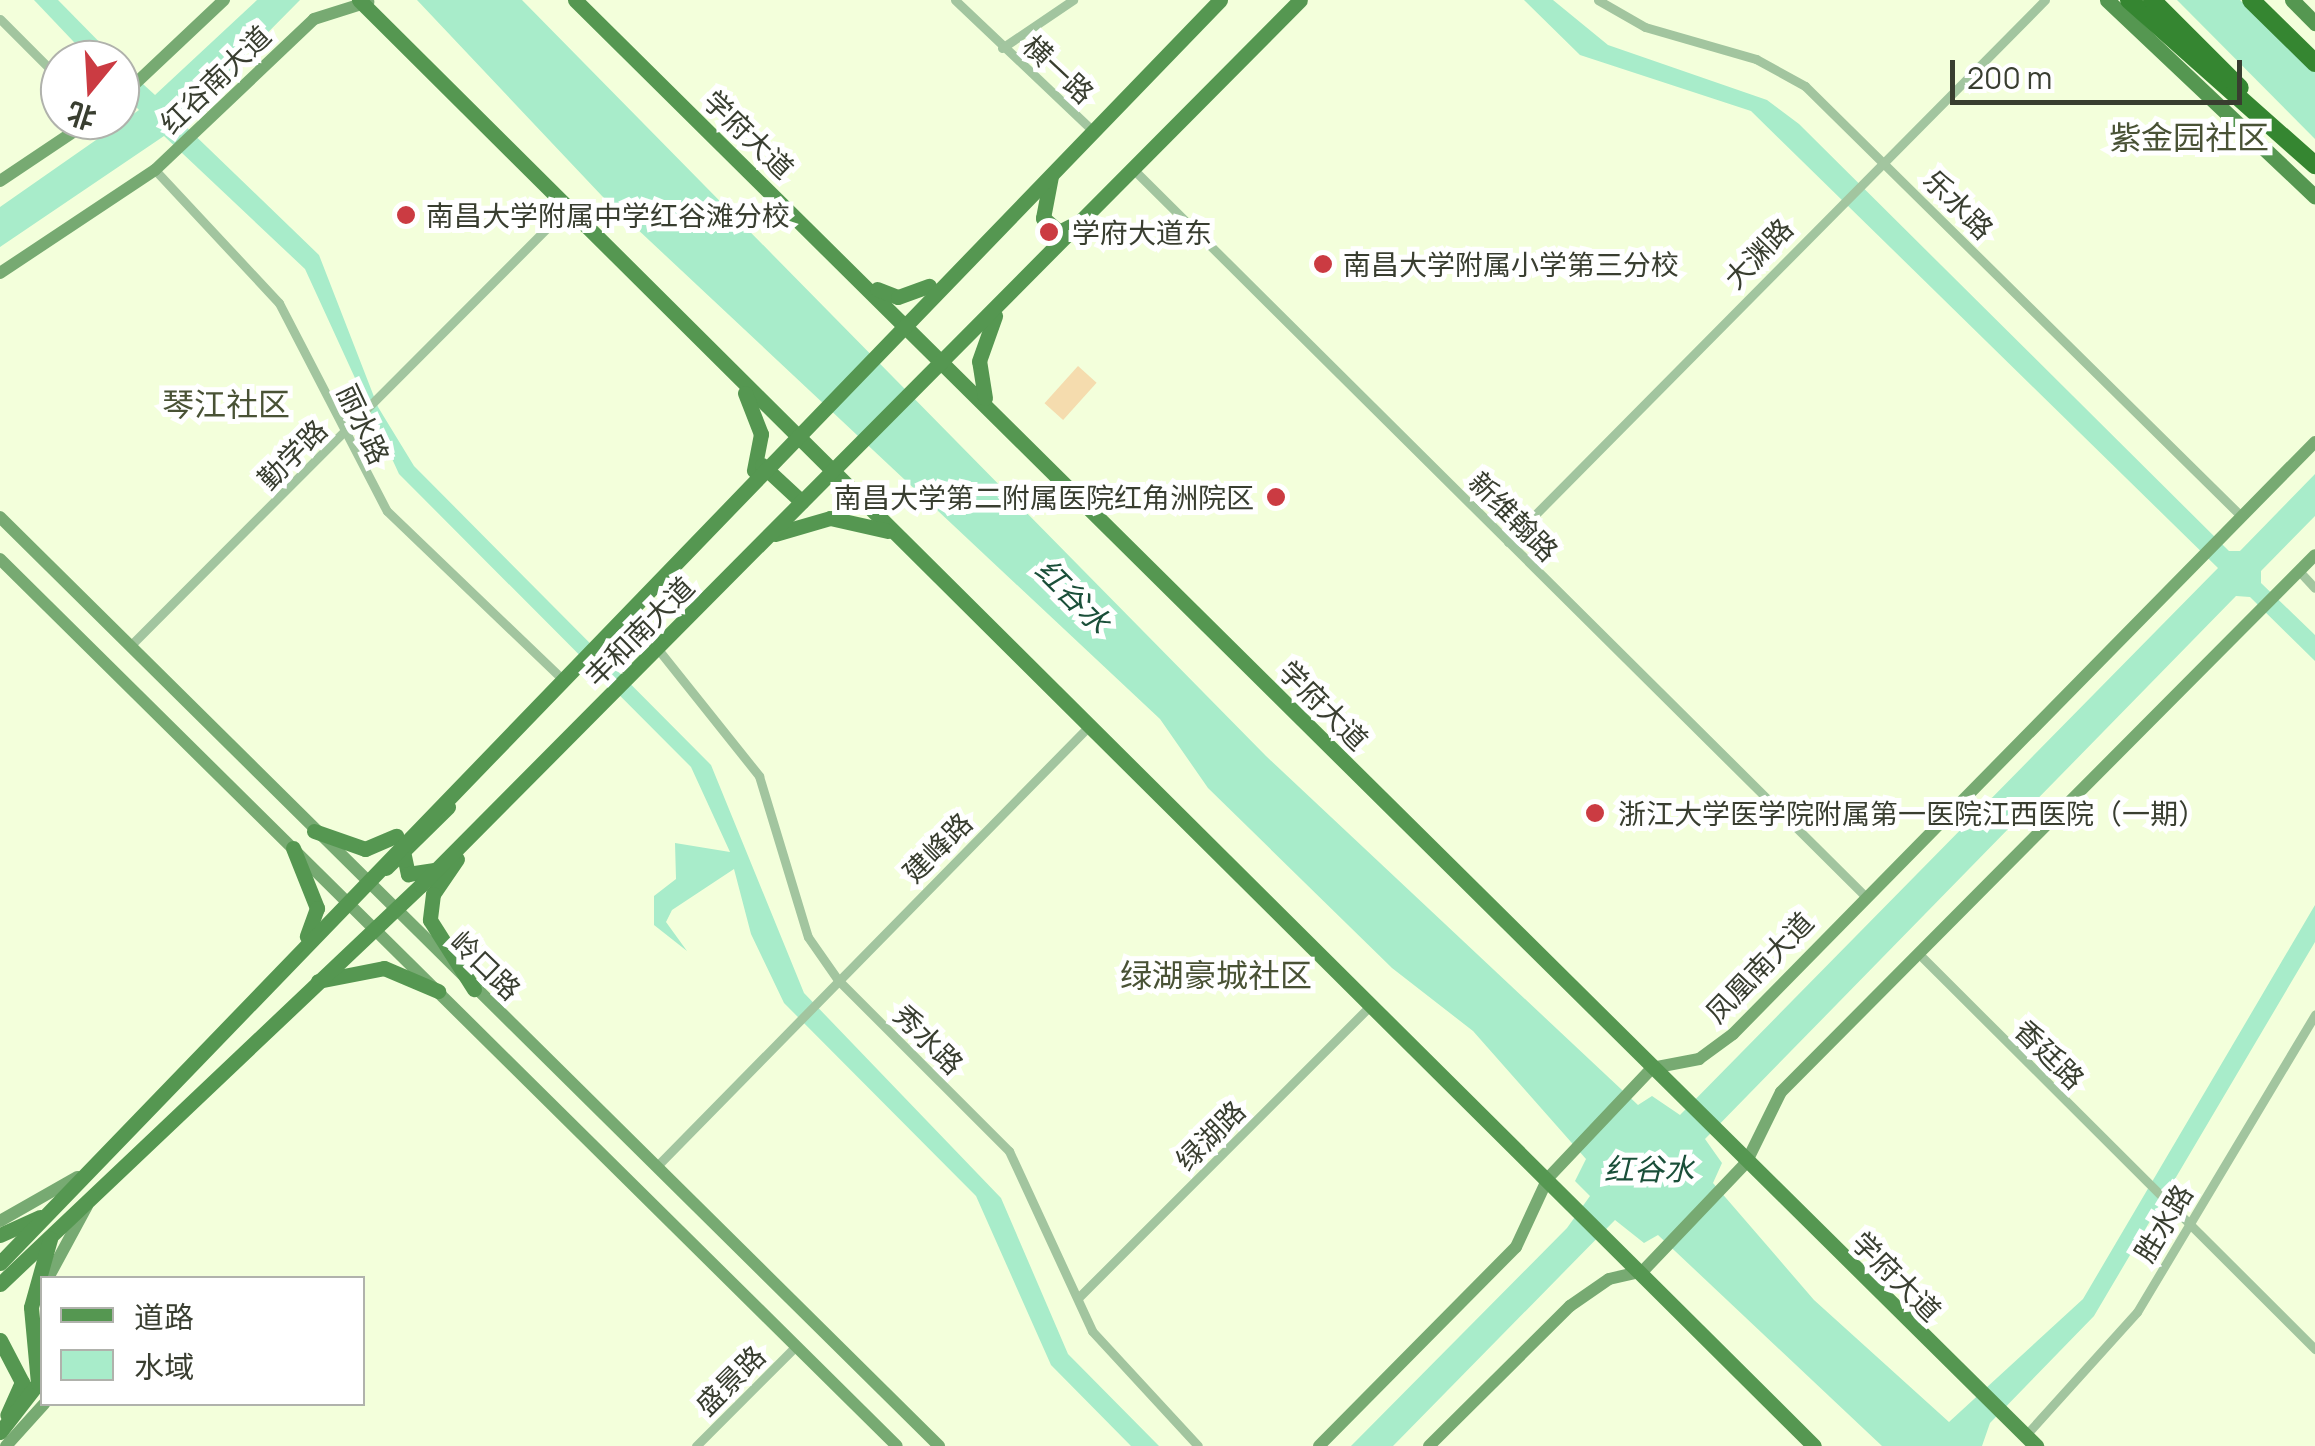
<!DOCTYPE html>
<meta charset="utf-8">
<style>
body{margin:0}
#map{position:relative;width:2315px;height:1446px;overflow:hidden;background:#f3ffdb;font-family:Manrope,"Noto Sans SC",sans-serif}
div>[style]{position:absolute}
.green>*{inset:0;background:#f5dcae;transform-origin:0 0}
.water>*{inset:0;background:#a8ecca}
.street>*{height:9px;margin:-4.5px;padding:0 4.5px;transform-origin:4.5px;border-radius:4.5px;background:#a2c59f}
.secondary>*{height:12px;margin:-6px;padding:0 6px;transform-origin:6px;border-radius:6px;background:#77aa72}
.primary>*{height:15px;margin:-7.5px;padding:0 7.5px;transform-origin:7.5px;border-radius:7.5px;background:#559751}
.highway>*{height:18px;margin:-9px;padding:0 9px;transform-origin:9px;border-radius:9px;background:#358631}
.dots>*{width:28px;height:28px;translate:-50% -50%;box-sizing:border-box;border:5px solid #fff;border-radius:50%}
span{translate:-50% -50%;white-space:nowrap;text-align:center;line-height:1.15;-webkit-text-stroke:10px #fff;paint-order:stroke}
.street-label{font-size:28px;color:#393e30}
.poi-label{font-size:28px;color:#393e30}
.left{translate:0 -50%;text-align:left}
.right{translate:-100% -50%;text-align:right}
.water-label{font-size:30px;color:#1a4f39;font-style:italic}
.quarter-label{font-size:32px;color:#495235}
.legend{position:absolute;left:40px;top:1276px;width:325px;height:130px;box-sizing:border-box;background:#fff;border:2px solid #b0b2ac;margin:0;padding:12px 18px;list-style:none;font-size:30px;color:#393e30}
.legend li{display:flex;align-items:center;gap:20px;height:50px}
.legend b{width:50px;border:2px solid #b0b2ac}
.north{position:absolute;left:40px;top:40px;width:100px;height:100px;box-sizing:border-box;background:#fff;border:2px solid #b0b2ac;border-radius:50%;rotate:198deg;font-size:28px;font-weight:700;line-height:40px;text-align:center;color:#393e30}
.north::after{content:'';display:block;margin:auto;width:35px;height:45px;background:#cb3b42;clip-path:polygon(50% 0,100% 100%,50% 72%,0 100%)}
.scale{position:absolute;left:1950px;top:60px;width:292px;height:45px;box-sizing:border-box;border:5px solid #393e30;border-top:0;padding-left:12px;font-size:30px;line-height:35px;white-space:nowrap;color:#393e30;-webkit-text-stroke:8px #fff;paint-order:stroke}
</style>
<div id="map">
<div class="green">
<i style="left:1078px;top:366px;width:25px;height:50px;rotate:42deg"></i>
</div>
<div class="water">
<i style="clip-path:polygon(34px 0,58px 0,117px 60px,91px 60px)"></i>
<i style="clip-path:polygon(257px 0,300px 0,180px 121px,319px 255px,378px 407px,414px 466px,711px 765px,804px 993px,1001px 1198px,1068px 1354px,1159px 1446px,1131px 1446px,1051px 1365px,976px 1196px,784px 1003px,751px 934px,734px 869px,672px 910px,666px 922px,687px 951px,654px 925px,654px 896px,676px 879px,675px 843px,730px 852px,691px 767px,399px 474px,305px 269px,164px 136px,0 247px,0 207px,139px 110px,120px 90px,120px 63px,155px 95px)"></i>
<i style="clip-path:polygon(417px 0,522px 0,1266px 756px,1638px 1105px,1652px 1096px,1680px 1115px,2218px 568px,1751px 111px,1580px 55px,1524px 0,1553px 0,1608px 45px,1767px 100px,1799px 124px,2229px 551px,2240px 551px,2315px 474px,2315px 516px,2261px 571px,2261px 583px,2315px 635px,2315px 661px,2250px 597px,2236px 596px,1705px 1139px,1722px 1163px,1713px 1183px,1814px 1300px,1949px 1422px,2083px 1299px,2315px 905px,2315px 942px,2094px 1316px,1990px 1423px,1982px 1446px,1882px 1446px,1658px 1235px,1644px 1243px,1615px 1220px,1393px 1446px,1351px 1446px,1567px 1228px,1590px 1196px,1575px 1181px,1586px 1159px,1473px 1031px,1392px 968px,1208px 788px,1160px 719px,602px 196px)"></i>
<i style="clip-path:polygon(2177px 0,2240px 0,2315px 71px,2315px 139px)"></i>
</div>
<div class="street">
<i style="left:955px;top:0;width:187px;rotate:43.5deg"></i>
<i style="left:1598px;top:0;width:54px;rotate:29.9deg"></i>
<i style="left:1645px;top:27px;width:116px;rotate:16.1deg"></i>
<i style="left:1756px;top:59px;width:56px;rotate:28.9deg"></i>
<i style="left:1805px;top:86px;width:611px;rotate:44.6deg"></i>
<i style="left:0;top:19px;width:85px;rotate:45deg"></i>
<i style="left:1002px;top:48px;width:86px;rotate:-34.1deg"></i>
<i style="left:1133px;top:169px;width:1029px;rotate:44.8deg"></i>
<i style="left:155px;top:170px;width:182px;rotate:47deg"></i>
<i style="left:279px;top:303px;width:234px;rotate:62.6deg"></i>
<i style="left:387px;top:511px;width:240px;rotate:43.8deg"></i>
<i style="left:1508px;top:542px;width:763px;rotate:-45.27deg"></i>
<i style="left:2299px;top:571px;width:23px;rotate:47deg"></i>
<i style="left:131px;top:645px;width:617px;rotate:-45.07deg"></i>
<i style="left:657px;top:648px;width:164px;rotate:51.4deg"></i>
<i style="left:759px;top:776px;width:168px;rotate:73.1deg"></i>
<i style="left:808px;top:937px;width:52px;rotate:55.1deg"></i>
<i style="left:838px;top:980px;width:242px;rotate:45deg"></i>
<i style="left:1009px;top:1151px;width:198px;rotate:65.2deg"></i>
<i style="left:1092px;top:1331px;width:156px;rotate:47.3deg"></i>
<i style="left:1923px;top:958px;width:554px;rotate:44.93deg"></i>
<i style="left:656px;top:1167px;width:619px;rotate:-45.52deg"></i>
<i style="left:1079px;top:1297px;width:414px;rotate:-45deg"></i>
<i style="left:2025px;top:1436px;width:167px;rotate:-47.9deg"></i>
<i style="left:2137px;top:1312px;width:347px;rotate:-59.1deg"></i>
<i style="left:696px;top:1446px;width:141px;rotate:-45deg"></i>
</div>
<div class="secondary">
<i style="left:120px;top:98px;width:143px;rotate:-43.3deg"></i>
<i style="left:0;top:181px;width:110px;rotate:-33.8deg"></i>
<i style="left:0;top:273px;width:186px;rotate:-33.6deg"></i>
<i style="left:155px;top:170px;width:219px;rotate:-43.5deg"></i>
<i style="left:314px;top:19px;width:57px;rotate:-17.5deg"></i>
<i style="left:0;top:517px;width:1321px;rotate:44.69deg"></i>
<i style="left:0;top:559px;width:1261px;rotate:44.68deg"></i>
<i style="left:0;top:1221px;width:89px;rotate:-29.7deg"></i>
<i style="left:48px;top:1278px;width:82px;rotate:-61.6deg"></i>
<i style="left:6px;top:1446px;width:57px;rotate:-47.9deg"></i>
<i style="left:1319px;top:1446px;width:280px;rotate:-45.3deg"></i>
<i style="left:1516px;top:1247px;width:76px;rotate:-65.1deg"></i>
<i style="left:1548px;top:1178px;width:151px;rotate:-46.6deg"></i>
<i style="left:1652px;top:1068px;width:48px;rotate:-10.8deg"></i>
<i style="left:1699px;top:1059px;width:42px;rotate:-36.3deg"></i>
<i style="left:1733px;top:1034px;width:830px;rotate:-45.49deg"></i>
<i style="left:1429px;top:1446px;width:199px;rotate:-44.8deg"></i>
<i style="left:1570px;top:1306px;width:47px;rotate:-34.7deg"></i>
<i style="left:1609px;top:1279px;width:35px;rotate:-13deg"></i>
<i style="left:1643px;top:1271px;width:149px;rotate:-46.4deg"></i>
<i style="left:1746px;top:1163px;width:79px;rotate:-63.8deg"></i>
<i style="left:1781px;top:1092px;width:757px;rotate:-45.16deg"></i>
</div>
<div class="primary">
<i style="left:359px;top:0;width:2051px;rotate:44.82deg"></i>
<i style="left:575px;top:0;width:2056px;rotate:44.7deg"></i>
<i style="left:2107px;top:0;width:286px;rotate:43.4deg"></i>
<i style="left:2292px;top:0;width:33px;rotate:45deg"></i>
<i style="left:1051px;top:176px;width:43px;rotate:100.8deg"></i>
<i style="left:1043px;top:218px;width:21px;rotate:41deg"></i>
<i style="left:1059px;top:232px;width:16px;rotate:-27deg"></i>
<i style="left:877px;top:289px;width:22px;rotate:21deg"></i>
<i style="left:898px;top:297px;width:33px;rotate:-20deg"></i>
<i style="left:745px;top:393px;width:44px;rotate:68.7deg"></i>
<i style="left:761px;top:434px;width:37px;rotate:101deg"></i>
<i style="left:985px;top:398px;width:37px;rotate:-99deg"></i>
<i style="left:979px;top:361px;width:48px;rotate:-70.4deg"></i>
<i style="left:762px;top:465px;width:54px;rotate:42.8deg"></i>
<i style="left:775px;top:534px;width:57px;rotate:-16.2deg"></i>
<i style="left:830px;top:518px;width:59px;rotate:12.6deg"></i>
<i style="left:314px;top:831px;width:54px;rotate:19.4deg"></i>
<i style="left:365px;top:849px;width:34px;rotate:-23deg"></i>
<i style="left:293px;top:848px;width:65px;rotate:68.2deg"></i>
<i style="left:317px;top:908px;width:30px;rotate:110deg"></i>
<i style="left:403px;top:851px;width:24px;rotate:78deg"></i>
<i style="left:408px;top:874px;width:25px;rotate:-9deg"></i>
<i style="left:457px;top:859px;width:42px;rotate:124.4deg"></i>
<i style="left:433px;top:894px;width:26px;rotate:97deg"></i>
<i style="left:430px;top:920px;width:82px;rotate:57.5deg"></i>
<i style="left:386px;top:868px;width:87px;rotate:-44.5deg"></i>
<i style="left:318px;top:981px;width:67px;rotate:-11.1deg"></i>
<i style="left:384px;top:968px;width:59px;rotate:23.1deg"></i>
<i style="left:0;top:1235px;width:44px;rotate:-24.2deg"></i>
<i style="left:0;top:1263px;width:1756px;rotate:-45.99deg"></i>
<i style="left:0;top:1284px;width:580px;rotate:-43.46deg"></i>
<i style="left:421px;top:885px;width:1247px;rotate:-45.19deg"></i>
<i style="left:0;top:1340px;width:47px;rotate:62.4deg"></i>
<i style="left:22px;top:1382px;width:36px;rotate:114deg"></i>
<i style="left:0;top:1432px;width:62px;rotate:-52.2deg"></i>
<i style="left:38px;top:1383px;width:76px;rotate:-95.3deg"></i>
<i style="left:31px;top:1307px;width:71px;rotate:-74.4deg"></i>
</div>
<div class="highway">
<i style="left:2129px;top:0;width:249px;rotate:41.6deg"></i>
<i style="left:2152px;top:0;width:124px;rotate:45deg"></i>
<i style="left:2251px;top:0;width:90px;rotate:44.5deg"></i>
</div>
<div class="dots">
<i style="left:406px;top:215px;background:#cb3b42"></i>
<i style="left:1049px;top:232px;background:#cb3b42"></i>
<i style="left:1323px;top:264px;background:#cb3b42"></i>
<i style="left:1276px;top:497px;background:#cb3b42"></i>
<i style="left:1595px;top:813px;background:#cb3b42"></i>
</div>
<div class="street-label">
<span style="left:1059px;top:69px;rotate:43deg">横一路</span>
<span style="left:215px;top:79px;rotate:-44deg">红谷南大道</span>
<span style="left:749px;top:134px;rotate:44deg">学府大道</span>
<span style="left:1959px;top:204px;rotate:45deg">乐水路</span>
<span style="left:1758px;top:253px;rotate:-46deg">大渊路</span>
<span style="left:364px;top:424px;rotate:65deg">丽水路</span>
<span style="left:292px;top:454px;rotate:-45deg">勤学路</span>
<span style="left:1514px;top:516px;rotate:45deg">新维翰路</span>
<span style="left:639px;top:631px;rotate:-45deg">丰和南大道</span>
<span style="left:1324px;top:705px;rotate:45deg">学府大道</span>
<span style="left:937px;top:847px;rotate:-45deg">建峰路</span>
<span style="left:486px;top:965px;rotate:44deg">岭口路</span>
<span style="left:1759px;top:967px;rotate:-46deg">凤凰南大道</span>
<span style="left:929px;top:1039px;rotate:45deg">秀水路</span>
<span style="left:2050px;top:1054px;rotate:45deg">香廷路</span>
<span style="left:1210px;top:1135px;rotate:-45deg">绿湖路</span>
<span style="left:2163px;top:1223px;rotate:-59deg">胜水路</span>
<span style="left:1897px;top:1276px;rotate:45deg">学府大道</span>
<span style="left:730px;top:1380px;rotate:-45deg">盛景路</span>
</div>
<div class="poi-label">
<span class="left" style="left:426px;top:215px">南昌大学附属中学红谷滩分校</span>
<span class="left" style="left:1072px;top:232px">学府大道东</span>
<span class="left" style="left:1343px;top:264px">南昌大学附属小学第三分校</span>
<span class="right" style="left:1254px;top:497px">南昌大学第二附属医院红角洲院区</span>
<span class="left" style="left:1618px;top:813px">浙江大学医学院附属第一医院江西医院（一期）</span>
</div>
<div class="water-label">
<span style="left:1073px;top:596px;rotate:45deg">红谷水</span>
<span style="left:1649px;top:1169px">红谷水</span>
</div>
<div class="quarter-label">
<span style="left:2189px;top:137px">紫金园社区</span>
<span style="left:226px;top:404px">琴江社区</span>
<span style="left:1216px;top:975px">绿湖豪城社区</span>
</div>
<ul class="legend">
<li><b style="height:12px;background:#559751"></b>道路</li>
<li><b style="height:28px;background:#a8ecca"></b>水域</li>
</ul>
<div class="north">北</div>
<div class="scale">200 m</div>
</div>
